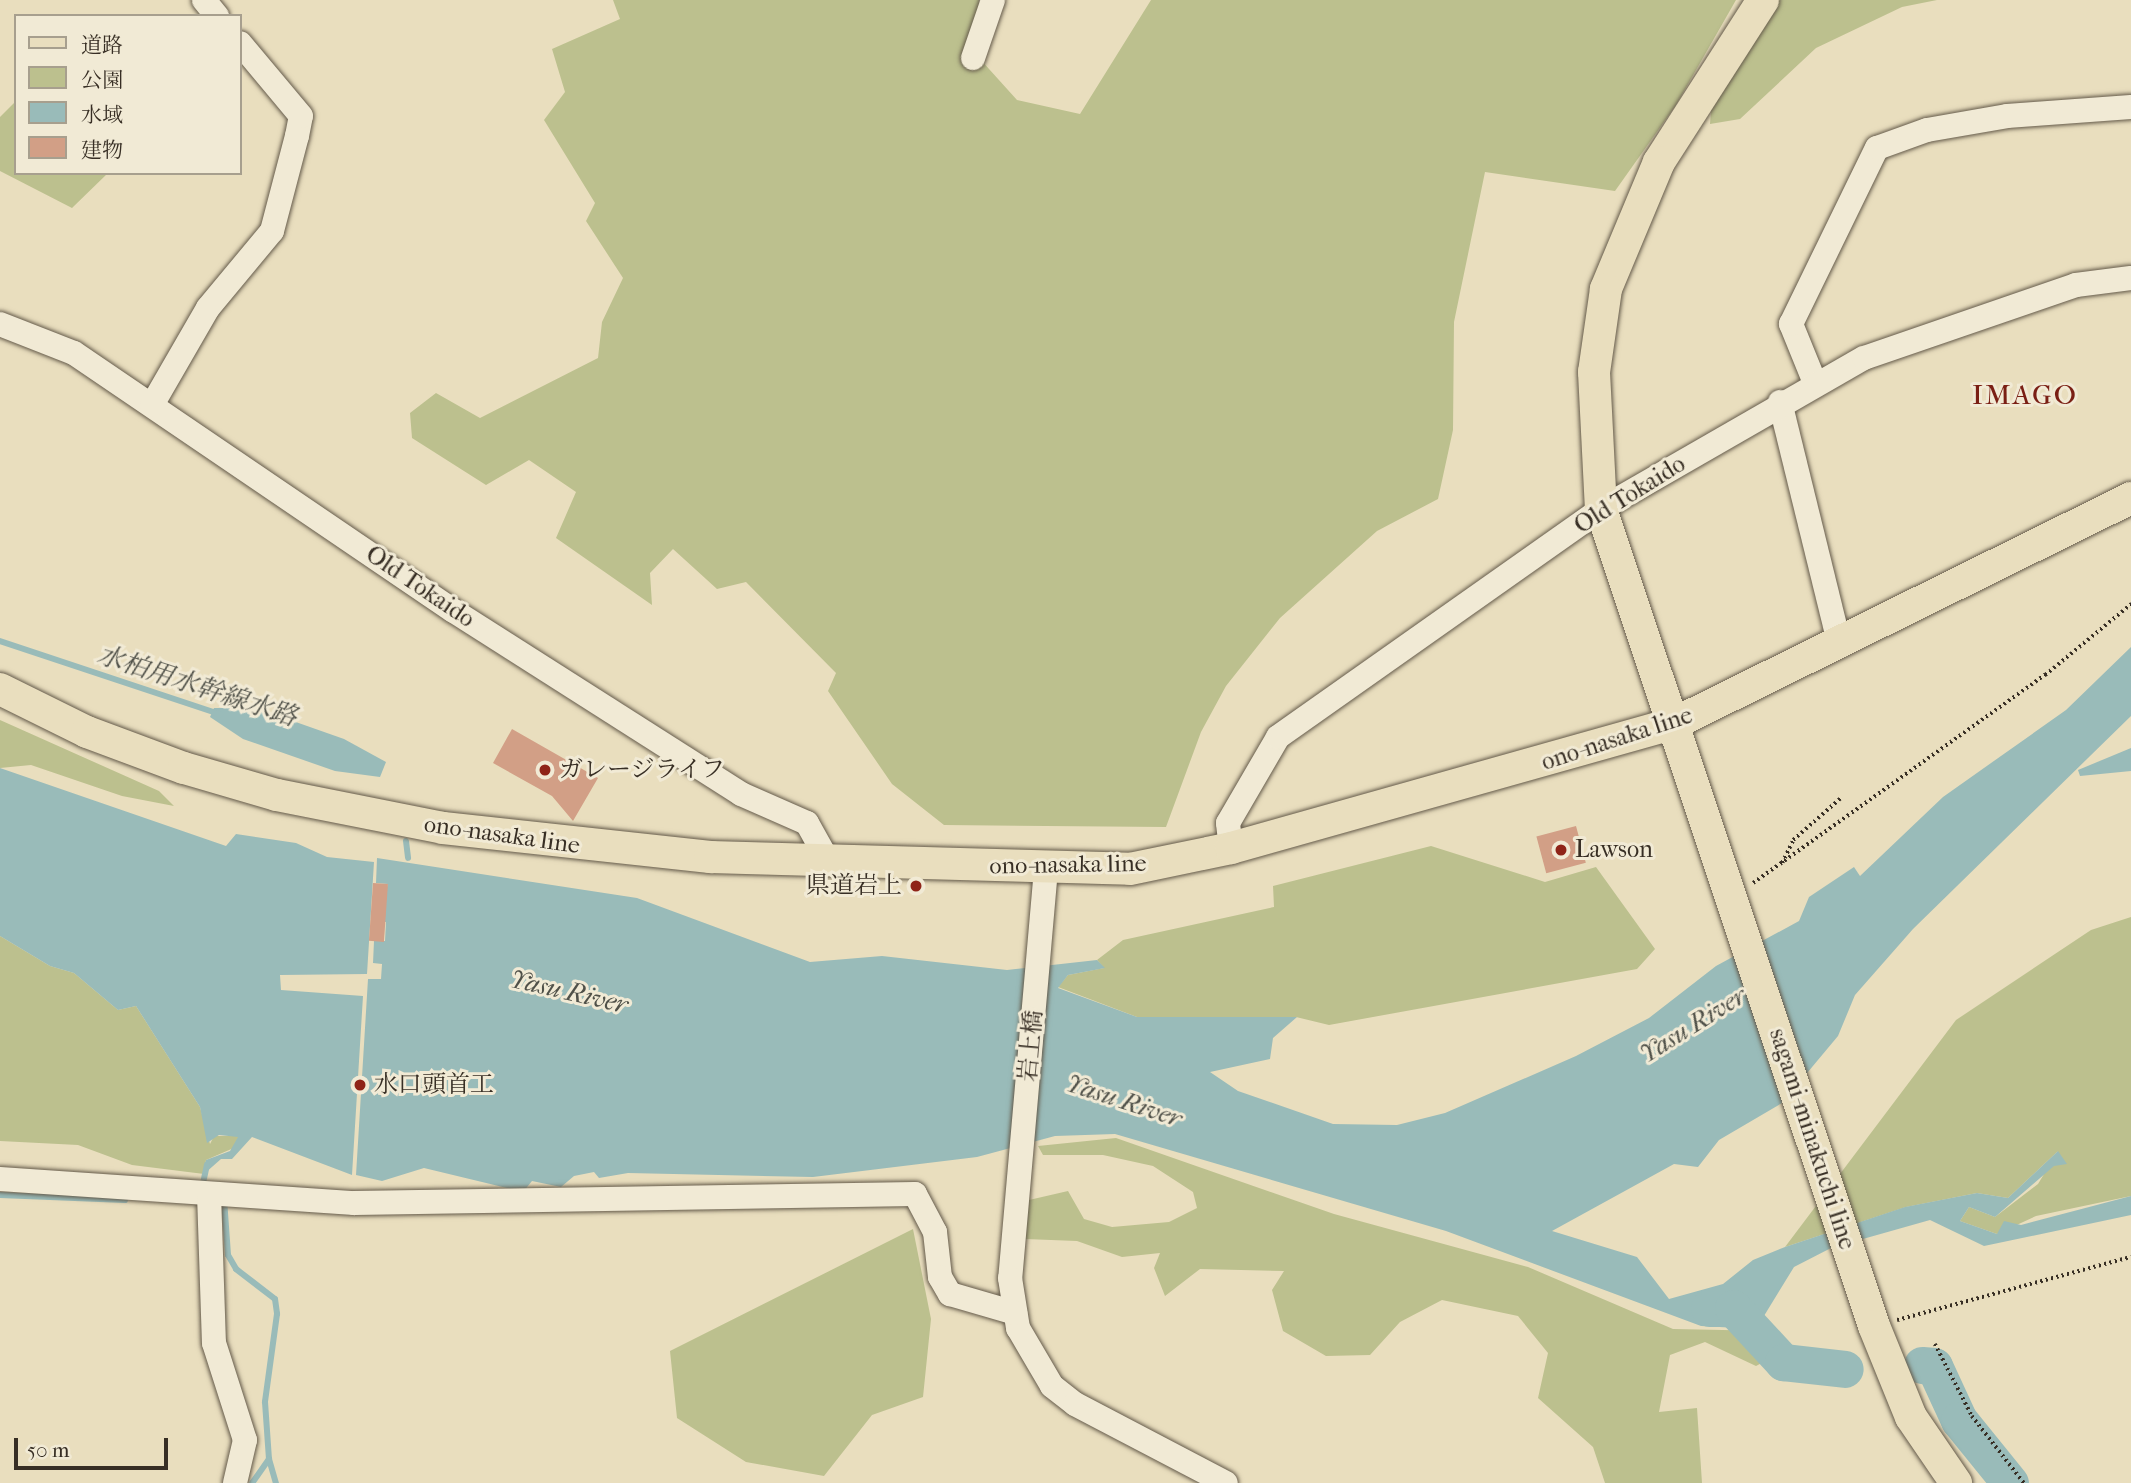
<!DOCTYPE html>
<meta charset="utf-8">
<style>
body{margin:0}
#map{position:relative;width:2131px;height:1483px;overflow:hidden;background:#e9debe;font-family:"IM FELL French Canon","Noto Serif JP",serif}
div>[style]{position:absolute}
.green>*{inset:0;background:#bcc08e}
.water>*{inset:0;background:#99bbb9}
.stream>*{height:6px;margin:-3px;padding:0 3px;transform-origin:3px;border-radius:3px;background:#99bbb9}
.river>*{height:37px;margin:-18.5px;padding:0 18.5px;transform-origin:18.5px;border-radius:18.5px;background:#99bbb9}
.building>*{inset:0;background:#d29f86;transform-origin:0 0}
.path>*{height:3.5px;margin-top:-1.75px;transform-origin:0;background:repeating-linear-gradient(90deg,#372e24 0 2px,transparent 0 5.5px)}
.roads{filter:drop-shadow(0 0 2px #645a4a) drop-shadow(0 0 2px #645a4a)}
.minor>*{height:24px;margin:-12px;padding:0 12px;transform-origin:12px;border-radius:12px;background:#f1ead5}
.major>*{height:32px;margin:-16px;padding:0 16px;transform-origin:16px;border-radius:16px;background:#e9debe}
.dots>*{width:19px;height:19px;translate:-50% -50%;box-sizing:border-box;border:4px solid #f1ead5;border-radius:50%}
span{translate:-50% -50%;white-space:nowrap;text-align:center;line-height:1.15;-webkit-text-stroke:6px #f1ead5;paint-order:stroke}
.street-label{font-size:24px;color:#372e24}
.poi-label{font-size:24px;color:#372e24}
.left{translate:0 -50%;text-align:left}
.right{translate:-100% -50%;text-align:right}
.water-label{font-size:26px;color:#505149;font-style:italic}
.quarter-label{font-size:28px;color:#7a1f14;letter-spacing:2px}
.legend{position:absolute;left:14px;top:14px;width:228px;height:161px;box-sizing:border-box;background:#f1ead5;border:2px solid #a79f8e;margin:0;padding:9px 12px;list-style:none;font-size:21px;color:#372e24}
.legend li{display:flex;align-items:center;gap:14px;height:35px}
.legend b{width:35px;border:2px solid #a79f8e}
.scale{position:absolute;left:14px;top:1438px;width:154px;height:32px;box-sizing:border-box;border:4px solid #372e24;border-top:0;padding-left:9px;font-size:21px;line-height:24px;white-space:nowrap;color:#372e24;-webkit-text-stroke:5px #f1ead5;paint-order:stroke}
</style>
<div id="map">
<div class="green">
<i style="clip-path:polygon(613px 0,979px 0,980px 59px,1017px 100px,1080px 114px,1151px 0,1736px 0,1676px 105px,1615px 191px,1485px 172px,1454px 322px,1453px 430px,1438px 499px,1377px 531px,1280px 618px,1226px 686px,1201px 732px,1166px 827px,944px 825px,892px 784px,828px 691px,836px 673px,746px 582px,717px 589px,673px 549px,650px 573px,652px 605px,556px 538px,576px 492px,529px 460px,486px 485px,412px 438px,410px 413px,436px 393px,480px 418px,598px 358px,602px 322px,623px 278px,586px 221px,595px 203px,544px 120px,565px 92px,552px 49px,620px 19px)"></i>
<i style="clip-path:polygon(1778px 0,1937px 0,1902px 7px,1816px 48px,1740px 119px,1710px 124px,1712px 99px)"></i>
<i style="clip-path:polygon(16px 101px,16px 173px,108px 173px,72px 208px,0 171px,0 117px)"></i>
<i style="clip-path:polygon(0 720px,159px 791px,174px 806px,122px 796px,31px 765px,0 768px)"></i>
<i style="clip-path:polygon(1431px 846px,1545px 882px,1596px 867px,1655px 949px,1637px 969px,1329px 1025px,1296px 1017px,1137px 1017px,1058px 987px,1068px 975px,1104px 968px,1097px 960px,1123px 940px,1274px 907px,1273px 886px)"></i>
<i style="clip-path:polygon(2131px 917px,2131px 1196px,2036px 1216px,1997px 1234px,1960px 1221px,1969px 1207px,1995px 1217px,2038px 1184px,2058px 1151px,2008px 1198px,1977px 1193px,1906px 1207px,1785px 1247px,1956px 1020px,2091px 930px)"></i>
<i style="clip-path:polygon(0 936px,50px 966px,74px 973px,118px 1010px,136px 1006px,200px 1107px,210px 1144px,214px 1136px,239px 1136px,236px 1147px,206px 1160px,204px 1174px,132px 1165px,78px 1145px,0 1141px)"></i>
<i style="clip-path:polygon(1116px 1138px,1334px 1214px,1528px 1267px,1673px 1329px,1772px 1331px,1784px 1351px,1756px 1366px,1705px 1342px,1670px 1355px,1659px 1412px,1697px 1408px,1702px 1483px,1605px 1483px,1593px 1447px,1538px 1398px,1548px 1353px,1518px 1316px,1442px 1300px,1400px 1322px,1370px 1355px,1326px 1356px,1283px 1331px,1272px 1290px,1284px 1271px,1200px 1269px,1165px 1296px,1154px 1268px,1160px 1253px,1122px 1257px,1077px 1241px,1025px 1239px,1029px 1200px,1068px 1191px,1084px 1219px,1112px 1227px,1169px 1222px,1197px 1208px,1193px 1192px,1153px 1166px,1103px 1155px,1043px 1155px,1038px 1146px)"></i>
<i style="clip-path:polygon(913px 1229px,931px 1319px,923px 1397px,872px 1415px,824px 1476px,746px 1462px,677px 1418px,670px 1351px)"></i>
</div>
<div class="water">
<i style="clip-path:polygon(2131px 647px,2131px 716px,1913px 929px,1855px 995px,1838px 1036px,1782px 1103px,1719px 1140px,1698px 1167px,1674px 1164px,1552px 1231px,1637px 1257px,1669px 1299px,1723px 1284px,1753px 1260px,1785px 1247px,1905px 1207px,1977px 1193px,2008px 1198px,2058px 1151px,2067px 1164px,2054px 1166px,1995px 1217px,1969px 1207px,1960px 1221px,1997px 1234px,2004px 1221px,2021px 1225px,2131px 1196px,2131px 1215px,1984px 1246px,1930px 1220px,1831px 1248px,1794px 1267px,1756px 1329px,1701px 1326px,1446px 1231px,1115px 1134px,1055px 1136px,977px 1157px,813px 1177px,628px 1173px,599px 1178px,594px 1172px,574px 1176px,561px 1187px,532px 1181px,523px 1192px,424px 1168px,382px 1181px,356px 1175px,368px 979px,381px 979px,382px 964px,373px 963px,374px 941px,385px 941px,386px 922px,376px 922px,388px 884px,376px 883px,377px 858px,637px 898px,810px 962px,882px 956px,1007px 970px,1097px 960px,1105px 968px,1068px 975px,1058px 988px,1137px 1017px,1297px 1017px,1273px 1038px,1270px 1059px,1210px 1072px,1238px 1091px,1333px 1124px,1397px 1125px,1445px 1113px,1576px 1056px,1649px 1018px,1716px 966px,1799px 921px,1809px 897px,1854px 867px,1860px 876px,1943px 797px,2066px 710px)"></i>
<i style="clip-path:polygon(214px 708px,256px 708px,344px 739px,386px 762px,380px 777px,335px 771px,243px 739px,210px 717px)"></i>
<i style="clip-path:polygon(2131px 748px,2131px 771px,2080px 776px,2078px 770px)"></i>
<i style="clip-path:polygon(0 768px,226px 846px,236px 834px,296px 843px,327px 857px,374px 862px,367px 974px,280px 975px,281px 990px,363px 996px,352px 1175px,252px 1137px,232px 1159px,221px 1159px,204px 1174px,206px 1160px,230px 1151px,238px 1137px,219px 1135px,207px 1143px,200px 1107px,136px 1006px,118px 1010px,74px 973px,50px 966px,0 936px)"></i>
</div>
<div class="stream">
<i style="left:0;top:641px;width:232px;rotate:18.4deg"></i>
<i style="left:406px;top:841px;width:17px;rotate:83deg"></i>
<i style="left:202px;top:1188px;width:24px;rotate:-78deg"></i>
<i style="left:0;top:1195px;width:125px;rotate:2.3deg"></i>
<i style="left:224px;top:1199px;width:56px;rotate:85.9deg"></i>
<i style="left:228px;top:1255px;width:16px;rotate:60deg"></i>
<i style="left:236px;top:1269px;width:49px;rotate:37.6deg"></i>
<i style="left:275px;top:1299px;width:15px;rotate:82deg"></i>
<i style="left:277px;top:1314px;width:89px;rotate:97.8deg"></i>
<i style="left:265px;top:1402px;width:57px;rotate:86deg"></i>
<i style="left:269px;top:1459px;width:29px;rotate:125deg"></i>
<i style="left:269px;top:1459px;width:25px;rotate:74deg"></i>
</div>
<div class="river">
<i style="left:1709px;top:1308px;width:24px"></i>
<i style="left:1733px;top:1308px;width:74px;rotate:47.2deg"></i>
<i style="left:1783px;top:1362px;width:62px;rotate:6.4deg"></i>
<i style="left:1922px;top:1365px;width:12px;rotate:5deg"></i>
<i style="left:1934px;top:1366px;width:60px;rotate:65.2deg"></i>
<i style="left:1959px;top:1420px;width:81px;rotate:51deg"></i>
</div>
<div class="building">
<i style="clip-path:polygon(512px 729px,598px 778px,573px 821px,552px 796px,493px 763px)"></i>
<i style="left:1576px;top:826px;width:38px;height:41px;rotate:75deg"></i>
<i style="left:373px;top:883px;width:15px;height:58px;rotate:4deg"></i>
</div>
<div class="path">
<i style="left:1782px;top:863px;width:25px;rotate:-64deg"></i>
<i style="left:1793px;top:840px;width:65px;rotate:-41.3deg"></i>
<i style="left:1753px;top:883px;width:359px;rotate:-35.5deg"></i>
<i style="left:2045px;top:675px;width:112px;rotate:-39.5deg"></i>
<i style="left:1897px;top:1320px;width:242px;rotate:-15.1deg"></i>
<i style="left:1935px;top:1344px;width:81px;rotate:62.8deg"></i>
<i style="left:1972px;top:1416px;width:85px;rotate:52.2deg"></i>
</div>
<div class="roads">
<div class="minor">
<i style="left:204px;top:0;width:21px;rotate:51deg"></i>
<i style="left:973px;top:58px;width:61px;rotate:-71deg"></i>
<i style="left:0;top:324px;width:79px;rotate:21.4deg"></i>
<i style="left:74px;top:353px;width:459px;rotate:34.2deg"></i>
<i style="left:454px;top:611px;width:340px;rotate:32.5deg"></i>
<i style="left:741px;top:794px;width:72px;rotate:23.7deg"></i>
<i style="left:807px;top:823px;width:41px;rotate:60.9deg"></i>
<i style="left:1815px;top:383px;width:64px;rotate:-112.1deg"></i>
<i style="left:1791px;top:324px;width:196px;rotate:-64deg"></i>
<i style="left:1877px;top:148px;width:53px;rotate:-19.8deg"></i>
<i style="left:1927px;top:130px;width:81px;rotate:-9.9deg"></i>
<i style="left:2007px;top:116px;width:124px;rotate:-4.2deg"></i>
<i style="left:1780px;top:402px;width:251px;rotate:76.2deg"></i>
<i style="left:152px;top:405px;width:112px;rotate:-60deg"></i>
<i style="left:208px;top:308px;width:100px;rotate:-50.3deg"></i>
<i style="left:272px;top:231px;width:98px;rotate:-75.3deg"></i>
<i style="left:297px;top:136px;width:20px;rotate:-79deg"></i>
<i style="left:301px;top:116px;width:95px;rotate:-129.9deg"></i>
<i style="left:1231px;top:848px;width:25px;rotate:-97deg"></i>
<i style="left:1228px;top:823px;width:99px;rotate:-59.8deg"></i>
<i style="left:1278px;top:737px;width:395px;rotate:-35.2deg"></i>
<i style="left:1601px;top:509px;width:303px;rotate:-29.9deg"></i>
<i style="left:1864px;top:358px;width:224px;rotate:-19deg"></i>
<i style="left:2076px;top:285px;width:55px;rotate:-7.3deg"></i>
<i style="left:1046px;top:869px;width:411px;rotate:95deg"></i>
<i style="left:1010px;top:1278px;width:51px;rotate:80.9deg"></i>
<i style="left:1018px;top:1328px;width:67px;rotate:59.6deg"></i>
<i style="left:1052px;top:1386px;width:29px;rotate:38deg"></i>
<i style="left:1075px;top:1404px;width:170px;rotate:27.6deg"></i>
<i style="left:0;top:1179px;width:355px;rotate:3.9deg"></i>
<i style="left:354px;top:1203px;width:561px;rotate:-0.92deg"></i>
<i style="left:915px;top:1194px;width:43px;rotate:62.2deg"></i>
<i style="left:935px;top:1232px;width:45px;rotate:83.7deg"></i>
<i style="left:940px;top:1277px;width:20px;rotate:60deg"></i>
<i style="left:950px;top:1294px;width:68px;rotate:16.3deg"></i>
<i style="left:209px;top:1194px;width:149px;rotate:88.1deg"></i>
<i style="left:214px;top:1343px;width:102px;rotate:72.3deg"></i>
<i style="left:245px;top:1440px;width:44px;rotate:103.1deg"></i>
</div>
<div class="major">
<i style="left:1763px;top:0;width:193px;rotate:122.7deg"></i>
<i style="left:1659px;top:162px;width:138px;rotate:112.7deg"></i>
<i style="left:1606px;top:289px;width:84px;rotate:98.2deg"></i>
<i style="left:1594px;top:372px;width:137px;rotate:87.1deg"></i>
<i style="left:1601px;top:509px;width:861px;rotate:71.52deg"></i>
<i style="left:1874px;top:1326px;width:98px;rotate:67.9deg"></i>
<i style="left:1911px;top:1417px;width:80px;rotate:55.7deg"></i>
<i style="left:0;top:689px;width:97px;rotate:26.3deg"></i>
<i style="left:87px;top:732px;width:103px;rotate:20.4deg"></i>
<i style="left:184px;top:768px;width:97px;rotate:16.2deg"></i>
<i style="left:277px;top:795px;width:169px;rotate:11.2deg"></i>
<i style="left:443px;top:828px;width:269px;rotate:6.2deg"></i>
<i style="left:710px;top:857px;width:420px;rotate:1.6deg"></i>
<i style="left:1130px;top:869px;width:103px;rotate:-11.7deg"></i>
<i style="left:1231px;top:848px;width:459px;rotate:-15.7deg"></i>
<i style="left:1673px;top:724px;width:511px;rotate:-26.26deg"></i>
</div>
</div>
<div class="dots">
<i style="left:545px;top:770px;background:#8f2418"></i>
<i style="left:1561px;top:850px;background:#8f2418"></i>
<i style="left:916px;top:886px;background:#8f2418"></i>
<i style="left:360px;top:1085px;background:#8f2418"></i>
</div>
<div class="street-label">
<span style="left:1630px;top:495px;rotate:-32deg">Old Tokaido</span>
<span style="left:420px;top:587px;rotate:34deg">Old Tokaido</span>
<span style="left:1617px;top:739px;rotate:-18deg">ono-nasaka line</span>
<span style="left:502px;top:835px;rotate:8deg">ono-nasaka line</span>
<span style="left:1068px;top:865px;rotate:-1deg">ono-nasaka line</span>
<span style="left:1031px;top:1046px;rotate:-85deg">岩上橋</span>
<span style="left:1812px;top:1139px;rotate:72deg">sagami-minakuchi line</span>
</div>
<div class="poi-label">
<span class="left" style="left:559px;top:770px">ガレージライフ</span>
<span class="left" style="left:1575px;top:850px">Lawson</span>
<span class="right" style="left:902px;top:886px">県道岩上</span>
<span class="left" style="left:374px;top:1085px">水口頭首工</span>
</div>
<div class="water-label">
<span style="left:197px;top:686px;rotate:18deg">水柏用水幹線水路</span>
<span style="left:569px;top:992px;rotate:13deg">Yasu River</span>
<span style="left:1693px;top:1025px;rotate:-32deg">Yasu River</span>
<span style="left:1124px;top:1101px;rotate:18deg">Yasu River</span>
</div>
<div class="quarter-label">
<span style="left:2025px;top:395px">IMAGO</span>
</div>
<ul class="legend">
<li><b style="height:9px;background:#e9debe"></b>道路</li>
<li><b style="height:19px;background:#bcc08e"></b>公園</li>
<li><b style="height:19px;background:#99bbb9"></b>水域</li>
<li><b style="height:19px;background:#d29f86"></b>建物</li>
</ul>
<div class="scale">50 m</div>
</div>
